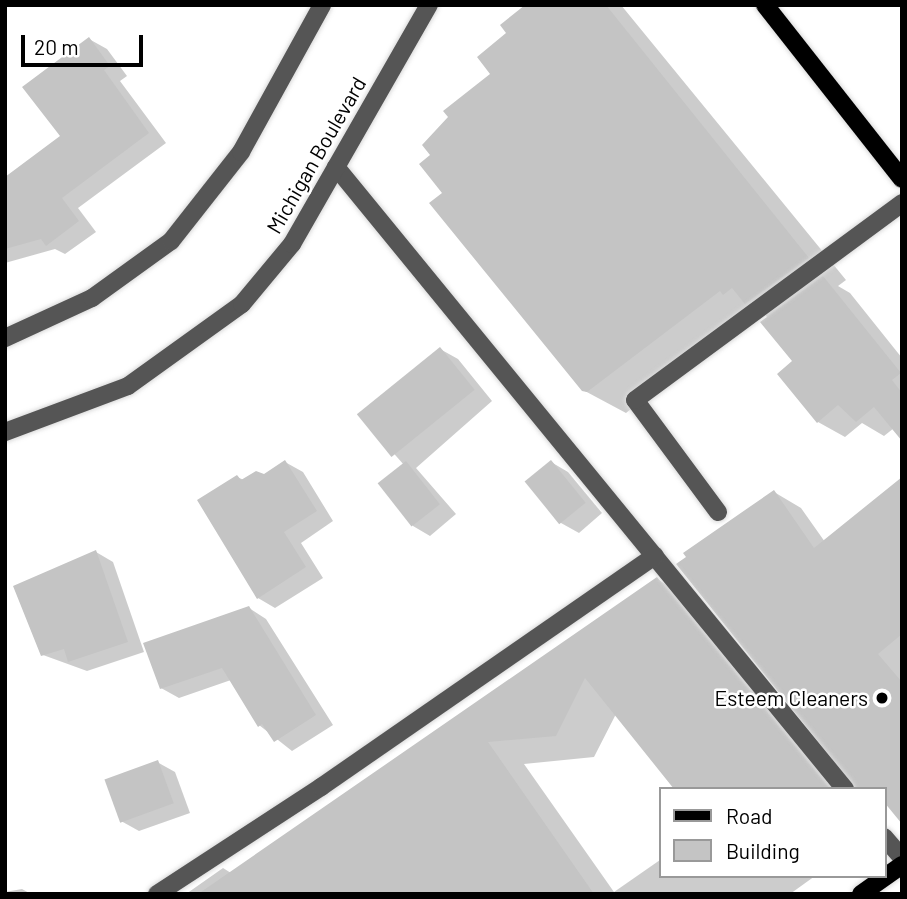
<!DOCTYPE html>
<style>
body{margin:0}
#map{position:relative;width:907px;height:899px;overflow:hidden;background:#fff;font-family:Barlow,sans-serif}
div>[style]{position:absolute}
.shadow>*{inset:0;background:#0003}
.building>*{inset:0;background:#c4c4c4;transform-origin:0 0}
.roads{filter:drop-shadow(0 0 2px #dbdbdb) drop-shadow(0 0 2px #dbdbdb)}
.minor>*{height:18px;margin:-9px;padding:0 9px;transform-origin:9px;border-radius:9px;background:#555}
.major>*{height:18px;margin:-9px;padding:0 9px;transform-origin:9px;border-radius:9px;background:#000}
.dots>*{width:19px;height:19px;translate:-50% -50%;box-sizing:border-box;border:4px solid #fff;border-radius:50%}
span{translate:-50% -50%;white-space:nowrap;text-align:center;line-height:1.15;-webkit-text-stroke:5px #fff;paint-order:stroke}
.street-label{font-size:21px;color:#000}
.poi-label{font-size:21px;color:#000}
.right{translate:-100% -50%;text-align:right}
.frame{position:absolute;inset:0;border:7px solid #000;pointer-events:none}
.legend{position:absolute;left:659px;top:787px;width:228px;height:91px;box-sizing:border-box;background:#fff;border:2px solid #999;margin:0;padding:9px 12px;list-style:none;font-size:21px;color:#000}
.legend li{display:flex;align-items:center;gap:14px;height:35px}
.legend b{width:35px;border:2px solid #999}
.scale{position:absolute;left:21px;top:35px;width:122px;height:32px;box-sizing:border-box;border:4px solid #000;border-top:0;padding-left:9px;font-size:21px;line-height:24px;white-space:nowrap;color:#000;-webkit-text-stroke:5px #fff;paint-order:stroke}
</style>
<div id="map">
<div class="shadow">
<i style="clip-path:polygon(526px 5px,621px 5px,846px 280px,838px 286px,850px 293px,902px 358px,902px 438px,894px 428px,884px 436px,862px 423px,845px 437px,818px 422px,794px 361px,765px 314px,675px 373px,626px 413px,583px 390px,444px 193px,433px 155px,493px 74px,508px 34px)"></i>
<i style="clip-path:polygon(89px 39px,107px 49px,127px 76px,120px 81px,166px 143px,78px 208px,96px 232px,65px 254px,55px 249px,5px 263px,5px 179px,62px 137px)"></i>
<i style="clip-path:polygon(440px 349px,458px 359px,492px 401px,416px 468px,456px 514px,430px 536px,413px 526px,404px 465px,359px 414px)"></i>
<i style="clip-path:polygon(285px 462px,303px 472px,333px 521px,301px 543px,323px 578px,275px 608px,258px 598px,237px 477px,244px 480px,264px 476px)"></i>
<i style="clip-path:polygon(551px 462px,568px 472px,602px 513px,579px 533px,561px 523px,527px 482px)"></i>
<i style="clip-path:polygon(902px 479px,902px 814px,884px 789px,774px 492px,801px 508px,825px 542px)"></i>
<i style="clip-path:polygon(96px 552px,113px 562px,144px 652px,87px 671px,43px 655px)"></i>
<i style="clip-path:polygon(657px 579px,696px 602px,849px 789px,676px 789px,616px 714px,594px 757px,524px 764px,614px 892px,660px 860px,660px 876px,815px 876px,790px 894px,186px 894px,223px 868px,231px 873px)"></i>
<i style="clip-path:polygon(249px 608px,266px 619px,333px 725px,292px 751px,259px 725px,231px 680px,179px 698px,161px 688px)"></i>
<i style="clip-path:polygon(157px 762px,175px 772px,190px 813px,139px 831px,121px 821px)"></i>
<i style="clip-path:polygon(22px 889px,31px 894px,5px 894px,5px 892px)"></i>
</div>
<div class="building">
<i style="clip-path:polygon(525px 5px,606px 5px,809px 258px,745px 304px,732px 288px,723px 295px,720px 291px,587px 392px,582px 391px,429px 203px,442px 193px,419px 164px,430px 155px,422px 145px,448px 117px,443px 111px,490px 74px,477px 57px,506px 33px,500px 25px)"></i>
<i style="clip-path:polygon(89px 37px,110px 66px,104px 70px,149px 133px,62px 198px,79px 221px,46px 246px,41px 239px,5px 249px,5px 177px,60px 136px,22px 87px)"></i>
<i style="clip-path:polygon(823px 276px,901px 373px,892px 380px,902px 393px,902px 441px,874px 407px,856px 422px,838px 405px,817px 423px,777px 374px,792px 361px,760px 322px)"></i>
<i style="left:440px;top:347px;width:55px;height:107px;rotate:51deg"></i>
<i style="clip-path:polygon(285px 460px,317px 511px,284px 532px,306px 567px,257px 599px,197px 500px,237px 475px,241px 480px,256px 471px,264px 474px)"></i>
<i style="left:551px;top:460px;width:55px;height:34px;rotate:51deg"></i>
<i style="left:406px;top:461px;width:55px;height:36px;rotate:52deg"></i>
<i style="clip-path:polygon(902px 477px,902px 634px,878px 654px,902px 682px,902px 824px,884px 802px,884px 789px,856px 789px,676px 564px,686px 557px,683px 553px,774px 490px,814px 548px)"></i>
<i style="clip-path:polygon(96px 550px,128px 642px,68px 662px,64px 649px,41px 656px,13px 586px)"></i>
<i style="clip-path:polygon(657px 577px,830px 789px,674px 789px,585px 678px,556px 736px,488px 742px,594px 894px,198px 894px)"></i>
<i style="clip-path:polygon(249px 606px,316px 715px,274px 742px,262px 724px,258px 727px,222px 668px,160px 689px,143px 643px)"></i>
<i style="left:158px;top:760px;width:46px;height:57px;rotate:70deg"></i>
</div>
<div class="roads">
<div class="minor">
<i style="left:336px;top:167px;width:804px;rotate:50.71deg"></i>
<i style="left:5px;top:338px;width:96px;rotate:-24.7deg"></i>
<i style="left:92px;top:298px;width:97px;rotate:-35.8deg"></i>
<i style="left:171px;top:241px;width:113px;rotate:-51.8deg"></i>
<i style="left:241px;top:152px;width:168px;rotate:-61.1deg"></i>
<i style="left:5px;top:432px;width:131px;rotate:-20.5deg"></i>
<i style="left:128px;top:386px;width:140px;rotate:-35.7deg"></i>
<i style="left:242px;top:304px;width:78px;rotate:-50.2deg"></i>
<i style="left:292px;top:244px;width:275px;rotate:-60.2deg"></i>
<i style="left:718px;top:512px;width:139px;rotate:-126.5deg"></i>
<i style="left:635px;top:400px;width:332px;rotate:-36.4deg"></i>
<i style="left:884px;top:837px;width:28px;rotate:49deg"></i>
<i style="left:157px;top:894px;width:196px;rotate:-33.1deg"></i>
<i style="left:321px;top:787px;width:406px;rotate:-34.7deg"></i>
</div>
<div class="major">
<i style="left:765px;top:5px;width:221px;rotate:51.8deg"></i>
<i style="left:861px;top:894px;width:50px;rotate:-35.3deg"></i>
</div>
</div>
<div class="dots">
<i style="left:882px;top:698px;background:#000"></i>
</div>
<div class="street-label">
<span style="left:316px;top:155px;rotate:-60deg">Michigan Boulevard</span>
</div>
<div class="poi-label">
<span class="right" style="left:868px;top:698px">Esteem Cleaners</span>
</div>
<div class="frame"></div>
<ul class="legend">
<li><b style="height:9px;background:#000"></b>Road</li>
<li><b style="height:19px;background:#c4c4c4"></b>Building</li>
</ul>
<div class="scale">20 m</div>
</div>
